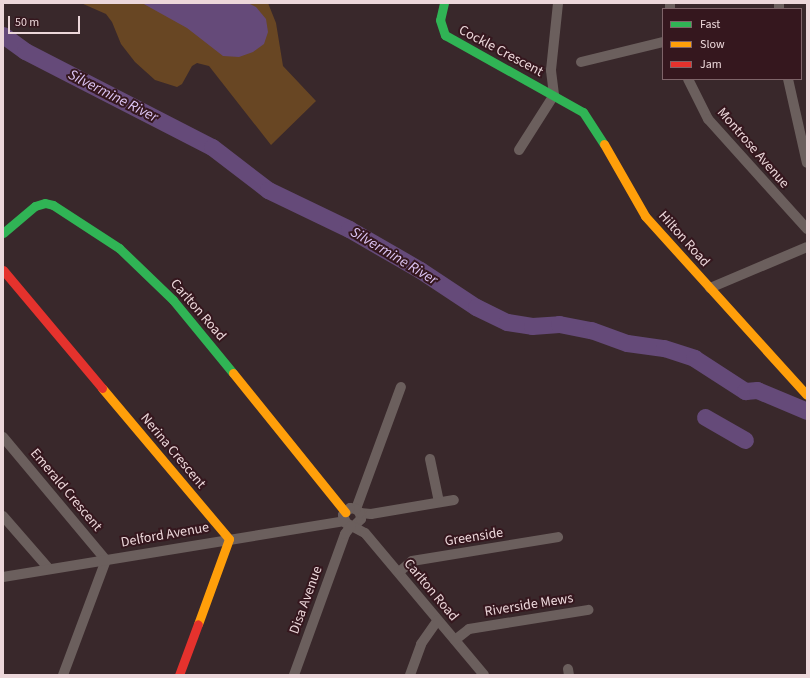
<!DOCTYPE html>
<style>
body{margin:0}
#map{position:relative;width:810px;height:678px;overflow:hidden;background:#39282b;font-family:"Source Sans 3",sans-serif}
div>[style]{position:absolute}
.green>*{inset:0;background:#684623}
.water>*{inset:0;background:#654a79}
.river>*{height:17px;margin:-8.5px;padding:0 8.5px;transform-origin:8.5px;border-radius:8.5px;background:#654a79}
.street>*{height:10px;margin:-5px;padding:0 5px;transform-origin:5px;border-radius:5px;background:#6b5f5d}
.fast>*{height:9px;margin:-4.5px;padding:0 4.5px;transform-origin:4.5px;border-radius:4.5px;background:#30b455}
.slow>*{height:9px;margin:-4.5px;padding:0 4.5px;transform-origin:4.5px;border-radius:4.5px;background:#ff9f0a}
.jam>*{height:9px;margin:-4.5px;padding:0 4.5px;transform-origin:4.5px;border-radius:4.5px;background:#e5322d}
span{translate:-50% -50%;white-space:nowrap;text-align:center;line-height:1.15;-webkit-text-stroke:4px #35171e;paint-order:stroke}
.street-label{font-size:14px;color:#ecd7da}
.water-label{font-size:15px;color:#ddc5f5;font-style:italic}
.frame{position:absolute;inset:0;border:4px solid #ecd7da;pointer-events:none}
.legend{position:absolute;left:662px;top:8px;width:140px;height:72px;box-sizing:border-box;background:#35171e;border:1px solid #7e6469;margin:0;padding:5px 7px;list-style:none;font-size:12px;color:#ecd7da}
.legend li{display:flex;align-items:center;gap:8px;height:20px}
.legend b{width:20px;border:1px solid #7e6469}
.scale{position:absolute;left:8px;top:16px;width:72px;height:18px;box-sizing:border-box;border:2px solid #ecd7da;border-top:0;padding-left:5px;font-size:12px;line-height:14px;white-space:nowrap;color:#ecd7da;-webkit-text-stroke:3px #35171e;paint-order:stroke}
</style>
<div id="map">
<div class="green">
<i style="clip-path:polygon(81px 3px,268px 3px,276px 23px,283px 66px,316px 101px,271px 145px,209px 66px,197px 63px,192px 66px,182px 84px,177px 87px,155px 80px,135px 62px,121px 44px,112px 22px,106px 14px)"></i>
</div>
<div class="water">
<i style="clip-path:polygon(142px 3px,248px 3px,256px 7px,266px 19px,268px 32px,264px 44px,253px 52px,239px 57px,223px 56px,187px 28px)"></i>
</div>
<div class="river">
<i style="left:3px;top:35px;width:27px;rotate:36deg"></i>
<i style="left:25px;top:51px;width:210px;rotate:27.2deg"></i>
<i style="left:212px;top:147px;width:71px;rotate:37.5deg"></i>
<i style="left:268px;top:190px;width:90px;rotate:25.7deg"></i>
<i style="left:349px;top:229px;width:82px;rotate:30deg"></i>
<i style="left:420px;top:270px;width:67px;rotate:33.5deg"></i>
<i style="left:476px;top:307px;width:34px;rotate:26deg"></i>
<i style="left:507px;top:322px;width:25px;rotate:9deg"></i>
<i style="left:532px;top:326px;width:27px;rotate:-4deg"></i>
<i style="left:559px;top:324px;width:33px;rotate:11deg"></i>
<i style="left:591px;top:330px;width:38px;rotate:20deg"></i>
<i style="left:627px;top:343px;width:37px;rotate:8deg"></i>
<i style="left:664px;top:348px;width:32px;rotate:18deg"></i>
<i style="left:694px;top:358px;width:61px;rotate:32.9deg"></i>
<i style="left:745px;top:391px;width:12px;rotate:-5deg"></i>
<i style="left:757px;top:390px;width:54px;rotate:22.8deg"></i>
<i style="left:705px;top:417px;width:46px;rotate:29.9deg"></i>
</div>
<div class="street">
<i style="left:670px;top:9px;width:6px;rotate:-90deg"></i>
<i style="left:779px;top:9px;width:6px;rotate:-90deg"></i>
<i style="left:581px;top:62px;width:84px;rotate:-13.7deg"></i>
<i style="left:688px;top:79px;width:45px;rotate:63.4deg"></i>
<i style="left:708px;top:119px;width:148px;rotate:48deg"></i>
<i style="left:788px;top:79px;width:86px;rotate:77.3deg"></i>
<i style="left:519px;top:150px;width:65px;rotate:-57.5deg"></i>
<i style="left:554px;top:95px;width:25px;rotate:-97deg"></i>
<i style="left:551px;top:70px;width:67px;rotate:-84deg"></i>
<i style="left:710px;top:288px;width:105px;rotate:-22.9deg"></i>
<i style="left:3px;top:437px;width:160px;rotate:50.1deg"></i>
<i style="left:106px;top:560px;width:123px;rotate:110.5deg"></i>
<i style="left:430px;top:459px;width:44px;rotate:78.2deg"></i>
<i style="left:356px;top:509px;width:130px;rotate:-69.8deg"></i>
<i style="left:360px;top:513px;width:11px;rotate:5deg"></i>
<i style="left:371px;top:514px;width:84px;rotate:-9.6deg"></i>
<i style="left:3px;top:516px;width:70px;rotate:49deg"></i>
<i style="left:354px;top:526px;width:10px;rotate:-45deg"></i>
<i style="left:361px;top:519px;width:6px;rotate:-99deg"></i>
<i style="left:360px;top:513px;width:6px;rotate:-135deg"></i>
<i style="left:356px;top:509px;width:6px;rotate:-171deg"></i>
<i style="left:350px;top:508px;width:10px;rotate:135deg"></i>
<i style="left:343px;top:515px;width:9px;rotate:69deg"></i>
<i style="left:346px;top:523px;width:21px;rotate:28deg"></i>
<i style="left:365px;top:533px;width:185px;rotate:50deg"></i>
<i style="left:399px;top:572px;width:17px;rotate:-40deg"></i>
<i style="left:412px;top:561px;width:148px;rotate:-9.3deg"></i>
<i style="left:3px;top:577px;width:346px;rotate:-9.3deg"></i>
<i style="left:455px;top:640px;width:18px;rotate:-38deg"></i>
<i style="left:469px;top:629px;width:121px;rotate:-9.1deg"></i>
<i style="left:568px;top:669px;width:6px;rotate:81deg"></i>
<i style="left:294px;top:675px;width:150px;rotate:-70.1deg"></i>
<i style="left:345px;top:534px;width:10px;rotate:-53deg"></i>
<i style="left:410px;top:675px;width:33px;rotate:-70deg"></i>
<i style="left:421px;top:644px;width:29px;rotate:-55deg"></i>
</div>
<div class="fast">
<i style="left:444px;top:3px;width:17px;rotate:103deg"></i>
<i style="left:440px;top:20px;width:16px;rotate:72deg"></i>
<i style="left:445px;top:35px;width:158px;rotate:29.2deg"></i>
<i style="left:583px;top:112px;width:38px;rotate:57deg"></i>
<i style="left:3px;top:233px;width:42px;rotate:-40.2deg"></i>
<i style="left:35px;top:206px;width:10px;rotate:-17deg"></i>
<i style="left:45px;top:203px;width:8px;rotate:14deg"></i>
<i style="left:53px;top:205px;width:79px;rotate:33.1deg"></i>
<i style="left:119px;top:248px;width:75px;rotate:43.9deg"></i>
<i style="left:173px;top:300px;width:94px;rotate:50.6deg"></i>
</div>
<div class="slow">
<i style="left:604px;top:144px;width:83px;rotate:60.3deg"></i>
<i style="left:645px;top:216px;width:241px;rotate:47.9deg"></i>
<i style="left:233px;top:373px;width:179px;rotate:51.1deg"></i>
<i style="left:102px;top:388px;width:197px;rotate:49.9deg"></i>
<i style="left:229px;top:539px;width:90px;rotate:110deg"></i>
</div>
<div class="jam">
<i style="left:3px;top:270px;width:154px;rotate:50deg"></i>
<i style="left:179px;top:675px;width:54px;rotate:-69.6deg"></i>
</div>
<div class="street-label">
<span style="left:501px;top:51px;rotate:28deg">Cockle Crescent</span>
<span style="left:753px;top:148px;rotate:49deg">Montrose Avenue</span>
<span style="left:684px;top:239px;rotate:48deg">Hilton Road</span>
<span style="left:198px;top:310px;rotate:49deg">Carlton Road</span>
<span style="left:173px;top:451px;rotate:50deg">Nerina Crescent</span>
<span style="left:66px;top:490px;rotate:50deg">Emerald Crescent</span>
<span style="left:165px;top:535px;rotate:-10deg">Delford Avenue</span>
<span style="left:474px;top:537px;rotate:-9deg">Greenside</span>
<span style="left:431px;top:590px;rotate:50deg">Carlton Road</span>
<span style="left:306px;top:600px;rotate:-70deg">Disa Avenue</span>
<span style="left:529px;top:605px;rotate:-9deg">Riverside Mews</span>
</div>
<div class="water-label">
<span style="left:113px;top:96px;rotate:27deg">Silvermine River</span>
<span style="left:394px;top:256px;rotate:31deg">Silvermine River</span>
</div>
<div class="frame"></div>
<ul class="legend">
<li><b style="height:5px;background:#30b455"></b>Fast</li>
<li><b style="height:5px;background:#ff9f0a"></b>Slow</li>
<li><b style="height:5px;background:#e5322d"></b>Jam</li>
</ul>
<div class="scale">50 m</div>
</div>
